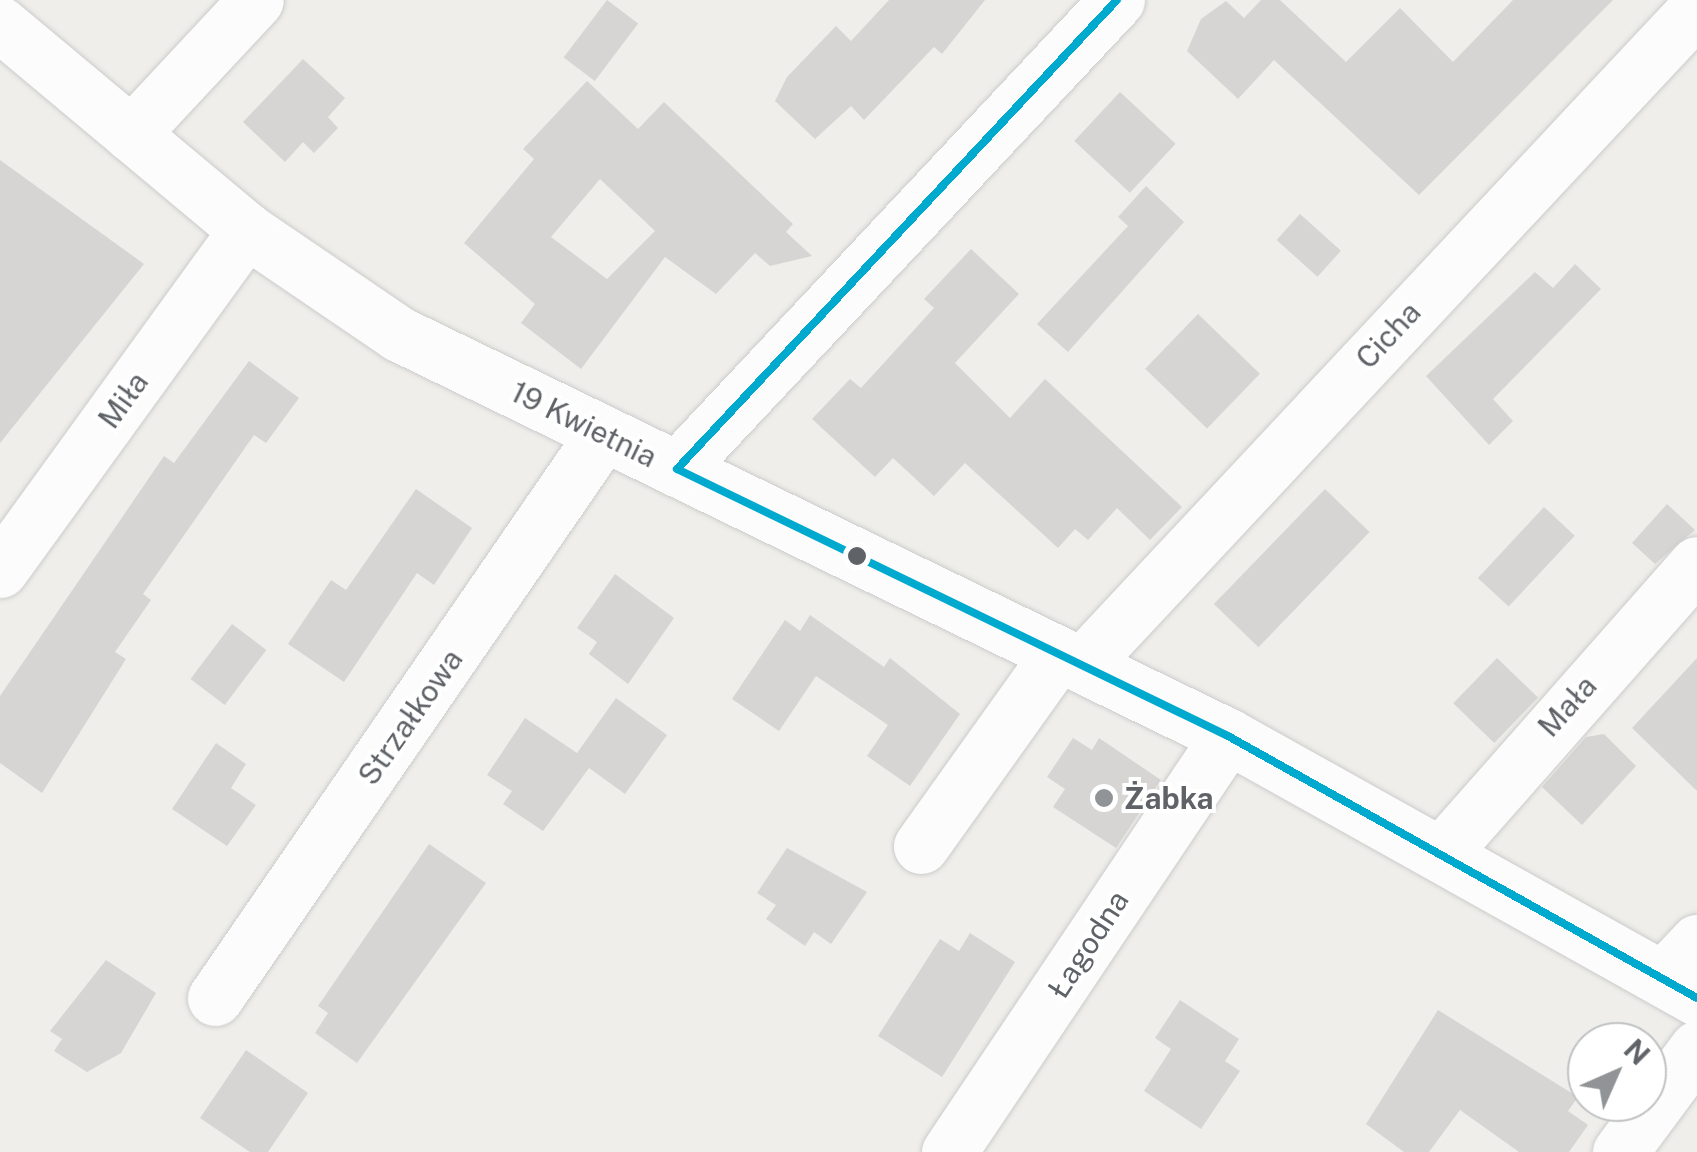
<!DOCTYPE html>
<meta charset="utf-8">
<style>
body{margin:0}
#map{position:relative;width:1697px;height:1152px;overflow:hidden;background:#efeeea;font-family:"Public Sans",sans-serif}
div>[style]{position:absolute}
.building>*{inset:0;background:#d6d5d3;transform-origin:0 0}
.roads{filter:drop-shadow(0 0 2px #cbcccc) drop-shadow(0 0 2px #cbcccc)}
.minor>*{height:55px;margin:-27.5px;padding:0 27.5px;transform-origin:27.5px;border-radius:27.5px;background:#fdfcfc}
.bus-1>*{height:8px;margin:-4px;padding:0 4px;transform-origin:4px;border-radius:4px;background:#00a9ce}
.dots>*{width:28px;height:28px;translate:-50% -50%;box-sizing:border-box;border:5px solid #fff;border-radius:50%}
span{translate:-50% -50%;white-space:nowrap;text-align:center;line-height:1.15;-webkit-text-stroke:8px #fff;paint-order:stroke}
.street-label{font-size:30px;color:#5f6368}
.poi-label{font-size:30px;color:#5f6368;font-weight:700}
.left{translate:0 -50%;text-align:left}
.north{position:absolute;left:1567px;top:1022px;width:100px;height:100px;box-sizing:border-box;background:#fff;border:2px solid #bfc1c3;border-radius:50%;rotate:45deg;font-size:28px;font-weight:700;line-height:40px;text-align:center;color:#5f6368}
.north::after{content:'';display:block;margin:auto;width:35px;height:45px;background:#919496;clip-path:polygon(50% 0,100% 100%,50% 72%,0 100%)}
</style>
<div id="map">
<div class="building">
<i style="left:607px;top:0;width:39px;height:72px;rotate:37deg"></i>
<i style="clip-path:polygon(889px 0,985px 0,942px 54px,934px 47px,864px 120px,851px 106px,815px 139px,775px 101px,787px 77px,836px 26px,851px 41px)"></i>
<i style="clip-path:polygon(1261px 0,1280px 0,1346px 62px,1400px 8px,1453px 62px,1513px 0,1613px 0,1419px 195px,1274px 60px,1238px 99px,1187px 51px,1201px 19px,1226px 1px,1244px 18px)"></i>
<i style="clip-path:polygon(303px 59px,345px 98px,328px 117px,338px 128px,314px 153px,303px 142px,285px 162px,243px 122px)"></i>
<i style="clip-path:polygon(evenodd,587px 81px,638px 129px,664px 102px,793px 224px,786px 232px,812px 256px,770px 266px,755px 253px,716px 294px,665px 257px,581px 369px,521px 323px,535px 304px,464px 243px,534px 159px,523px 149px,587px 81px,600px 179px,655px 231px,607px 279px,551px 237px,600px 179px)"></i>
<i style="left:1120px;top:92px;width:76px;height:67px;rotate:43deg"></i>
<i style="clip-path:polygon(0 160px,144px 264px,0 443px)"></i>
<i style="clip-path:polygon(1146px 186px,1184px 222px,1068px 352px,1037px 324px,1128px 226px,1118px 217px)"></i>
<i style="left:1300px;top:214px;width:55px;height:35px;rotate:42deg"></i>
<i style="clip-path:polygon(971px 249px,1019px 294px,955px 363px,1010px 418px,1045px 379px,1182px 507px,1150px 540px,1117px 508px,1088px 540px,1075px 529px,1058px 548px,965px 463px,934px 496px,893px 458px,875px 477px,812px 419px,850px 379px,861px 388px,934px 308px,924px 299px)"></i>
<i style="clip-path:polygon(1575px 264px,1601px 289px,1493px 399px,1513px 421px,1489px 445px,1426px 376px,1535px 272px,1553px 288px)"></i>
<i style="left:1198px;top:314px;width:86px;height:76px;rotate:44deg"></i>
<i style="clip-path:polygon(249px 361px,299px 398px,266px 443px,254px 435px,143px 594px,151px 600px,115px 652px,126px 659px,42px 793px,0 763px,0 696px,164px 456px,174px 463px)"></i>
<i style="clip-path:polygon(416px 489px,472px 528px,434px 585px,417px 573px,344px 682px,288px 644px,331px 580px,346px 590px)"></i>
<i style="left:1325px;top:489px;width:62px;height:160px;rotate:44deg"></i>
<i style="clip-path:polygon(1667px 504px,1695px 530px,1655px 564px,1632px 543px)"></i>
<i style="left:1544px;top:507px;width:42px;height:97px;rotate:43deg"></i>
<i style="clip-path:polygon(615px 574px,674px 618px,628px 684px,589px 654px,597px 642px,577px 628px)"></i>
<i style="clip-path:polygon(810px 615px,884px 667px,890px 658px,960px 714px,910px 786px,867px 756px,888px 725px,816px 676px,779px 731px,732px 699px,785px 620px,800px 631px)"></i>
<i style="left:232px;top:624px;width:43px;height:69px;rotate:37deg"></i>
<i style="left:1497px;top:658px;width:57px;height:63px;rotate:44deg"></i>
<i style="clip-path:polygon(1697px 658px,1697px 791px,1632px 728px)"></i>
<i style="clip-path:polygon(616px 698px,667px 735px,625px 794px,589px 768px,543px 831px,503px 804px,512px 791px,487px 775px,525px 718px,577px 753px)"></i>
<i style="clip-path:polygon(1604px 734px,1636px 766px,1582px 825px,1542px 787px,1586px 737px)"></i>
<i style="clip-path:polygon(1073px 738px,1092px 750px,1099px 738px,1161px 780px,1116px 848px,1053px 807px,1065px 789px,1047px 777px)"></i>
<i style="clip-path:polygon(216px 743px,246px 764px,231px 788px,256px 805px,227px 846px,172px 809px)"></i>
<i style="clip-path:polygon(429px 844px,486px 883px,357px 1063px,315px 1033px,328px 1013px,318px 1006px)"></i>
<i style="clip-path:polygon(787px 848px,867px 892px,831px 944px,814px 932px,805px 946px,766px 919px,776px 905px,757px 893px)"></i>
<i style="clip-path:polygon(970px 933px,1015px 962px,942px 1077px,878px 1036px,940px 939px,959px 951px)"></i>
<i style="clip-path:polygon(106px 960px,156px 993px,121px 1053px,87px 1072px,54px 1051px,62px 1039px,50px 1031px)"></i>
<i style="clip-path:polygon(1180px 1000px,1239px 1039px,1225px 1061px,1240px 1071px,1201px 1129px,1144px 1091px,1171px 1049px,1155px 1038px)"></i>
<i style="clip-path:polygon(1438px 1010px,1578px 1097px,1568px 1111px,1588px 1125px,1569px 1152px,1519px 1152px,1460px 1110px,1429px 1152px,1404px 1152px,1366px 1124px)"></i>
<i style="clip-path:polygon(246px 1050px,308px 1093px,268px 1152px,250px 1152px,200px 1118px)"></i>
</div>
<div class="roads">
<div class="minor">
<i style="left:0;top:24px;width:321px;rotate:39.9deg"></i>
<i style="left:246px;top:230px;width:185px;rotate:34.2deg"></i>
<i style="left:399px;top:334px;width:921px;rotate:25.87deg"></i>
<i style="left:1228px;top:736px;width:537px;rotate:29.19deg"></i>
<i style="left:131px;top:134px;width:183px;rotate:-47deg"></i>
<i style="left:677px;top:469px;width:643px;rotate:-46.83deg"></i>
<i style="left:0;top:570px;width:420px;rotate:-54.1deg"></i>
<i style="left:1082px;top:665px;width:900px;rotate:-46.89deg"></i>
<i style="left:921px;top:846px;width:236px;rotate:-54.5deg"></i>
<i style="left:1442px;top:853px;width:385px;rotate:-48.6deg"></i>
<i style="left:1663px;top:978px;width:50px;rotate:-46.6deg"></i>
<i style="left:215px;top:998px;width:685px;rotate:-55.47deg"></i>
<i style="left:949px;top:1152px;width:501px;rotate:-56.15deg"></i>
<i style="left:1620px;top:1152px;width:129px;rotate:-53.5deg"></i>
</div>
</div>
<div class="bus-1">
<i style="left:677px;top:469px;width:612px;rotate:25.85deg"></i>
<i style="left:1228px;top:736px;width:537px;rotate:29.19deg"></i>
<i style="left:677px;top:469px;width:643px;rotate:-46.83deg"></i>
</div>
<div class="dots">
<i style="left:857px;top:556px;background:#5f6368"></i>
<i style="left:1104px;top:798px;background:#919496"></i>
</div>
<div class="street-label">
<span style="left:1388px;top:335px;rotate:-47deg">Cicha</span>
<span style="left:123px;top:400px;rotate:-54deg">Miła</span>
<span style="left:584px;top:424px;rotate:26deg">19 Kwietnia</span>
<span style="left:1567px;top:706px;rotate:-48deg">Mała</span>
<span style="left:410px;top:717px;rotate:-55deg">Strzałkowa</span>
<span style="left:1088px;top:944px;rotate:-57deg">Łagodna</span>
</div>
<div class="poi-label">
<span class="left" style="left:1124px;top:798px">Żabka</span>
</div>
<div class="north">N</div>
</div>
